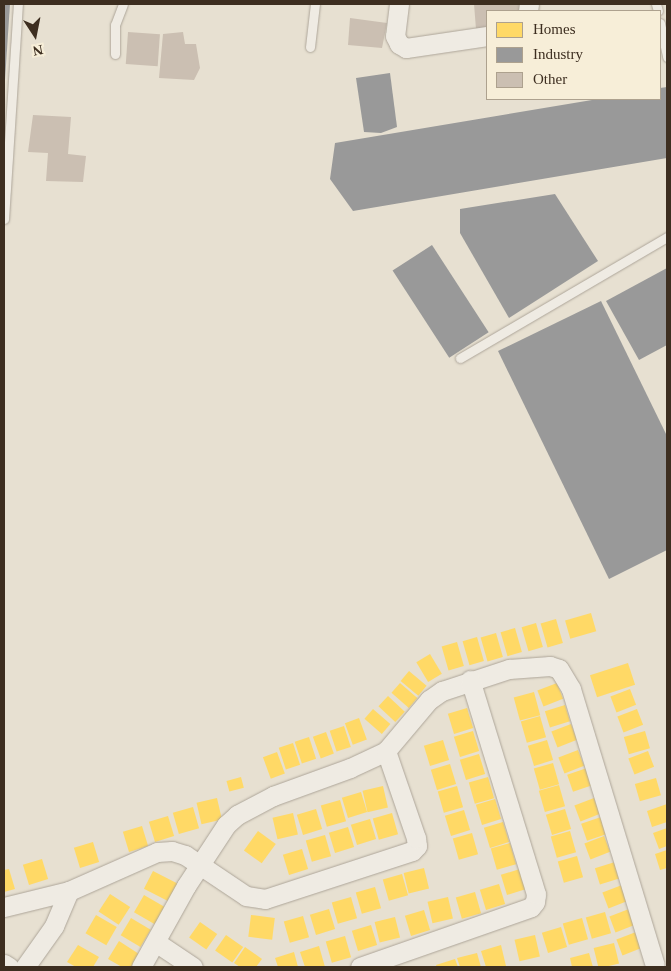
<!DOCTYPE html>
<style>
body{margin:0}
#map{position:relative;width:671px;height:971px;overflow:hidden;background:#e7e0d1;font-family:"Times New Roman",serif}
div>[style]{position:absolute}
.homes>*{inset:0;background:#ffd966;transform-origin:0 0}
.industry>*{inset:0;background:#999;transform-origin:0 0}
.building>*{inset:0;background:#cbbfb2;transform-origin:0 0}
.roads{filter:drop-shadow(0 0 1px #ada599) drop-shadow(0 0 1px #ada599)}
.service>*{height:9px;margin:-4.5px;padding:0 4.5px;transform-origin:4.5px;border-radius:4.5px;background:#efebe3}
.minor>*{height:19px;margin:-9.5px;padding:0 9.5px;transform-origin:9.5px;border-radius:9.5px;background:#efebe3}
span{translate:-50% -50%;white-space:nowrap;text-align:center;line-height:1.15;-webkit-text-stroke:5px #f7eed8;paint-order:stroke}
.frame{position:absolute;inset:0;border:5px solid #3d2e20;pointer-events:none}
.legend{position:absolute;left:486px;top:10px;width:175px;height:90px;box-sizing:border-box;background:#f7eed8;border:1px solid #ada18e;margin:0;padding:6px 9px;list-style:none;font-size:15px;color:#3d2e20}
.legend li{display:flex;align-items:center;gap:10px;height:25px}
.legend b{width:25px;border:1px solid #ada18e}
.north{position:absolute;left:10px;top:10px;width:50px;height:50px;-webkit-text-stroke:4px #f7eed8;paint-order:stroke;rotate:169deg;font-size:14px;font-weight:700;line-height:20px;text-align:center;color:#3d2e20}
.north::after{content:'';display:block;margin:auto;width:18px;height:22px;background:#3d2e20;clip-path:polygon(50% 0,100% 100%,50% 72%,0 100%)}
</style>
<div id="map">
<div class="homes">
<i style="left:591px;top:613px;width:19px;height:27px;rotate:74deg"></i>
<i style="left:556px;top:619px;width:25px;height:16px;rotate:74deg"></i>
<i style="left:536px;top:623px;width:25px;height:15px;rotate:74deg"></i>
<i style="left:515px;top:628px;width:25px;height:15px;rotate:74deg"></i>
<i style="left:496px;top:633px;width:25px;height:16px;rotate:74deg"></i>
<i style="left:477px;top:637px;width:25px;height:15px;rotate:74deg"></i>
<i style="left:457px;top:642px;width:25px;height:16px;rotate:74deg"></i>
<i style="left:430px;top:654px;width:23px;height:16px;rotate:59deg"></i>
<i style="left:628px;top:663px;width:23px;height:40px;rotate:72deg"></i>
<i style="left:409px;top:671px;width:23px;height:13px;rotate:40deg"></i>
<i style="left:400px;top:683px;width:23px;height:13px;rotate:41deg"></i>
<i style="left:557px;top:683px;width:17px;height:21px;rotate:69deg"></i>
<i style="left:630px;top:689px;width:17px;height:21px;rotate:69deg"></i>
<i style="left:534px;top:692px;width:24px;height:21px;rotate:75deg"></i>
<i style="left:388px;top:696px;width:23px;height:14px;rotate:43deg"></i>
<i style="left:565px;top:705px;width:17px;height:21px;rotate:73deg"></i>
<i style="left:467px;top:708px;width:21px;height:20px;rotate:73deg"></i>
<i style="left:373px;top:709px;width:23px;height:13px;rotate:41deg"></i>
<i style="left:637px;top:709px;width:17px;height:21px;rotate:69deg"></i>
<i style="left:540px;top:716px;width:22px;height:20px;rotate:74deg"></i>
<i style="left:359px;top:718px;width:23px;height:15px;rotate:70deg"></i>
<i style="left:571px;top:724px;width:17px;height:21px;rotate:69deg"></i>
<i style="left:344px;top:726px;width:22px;height:15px;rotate:72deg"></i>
<i style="left:473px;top:731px;width:21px;height:20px;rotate:73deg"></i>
<i style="left:645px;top:731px;width:18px;height:22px;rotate:74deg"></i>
<i style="left:326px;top:732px;width:23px;height:14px;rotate:70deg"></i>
<i style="left:309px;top:737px;width:23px;height:15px;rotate:72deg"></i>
<i style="left:443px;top:740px;width:21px;height:20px;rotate:73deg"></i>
<i style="left:547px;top:740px;width:21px;height:20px;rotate:73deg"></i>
<i style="left:293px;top:743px;width:23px;height:15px;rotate:72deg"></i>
<i style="left:578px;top:750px;width:17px;height:21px;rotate:69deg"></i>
<i style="left:648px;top:751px;width:17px;height:21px;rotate:69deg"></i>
<i style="left:277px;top:752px;width:23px;height:15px;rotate:70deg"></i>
<i style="left:479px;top:754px;width:21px;height:20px;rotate:73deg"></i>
<i style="left:553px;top:763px;width:22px;height:20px;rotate:74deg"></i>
<i style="left:450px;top:764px;width:21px;height:20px;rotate:73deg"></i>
<i style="left:587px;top:768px;width:18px;height:21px;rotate:71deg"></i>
<i style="left:241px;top:777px;width:11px;height:15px;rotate:75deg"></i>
<i style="left:488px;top:777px;width:22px;height:20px;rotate:74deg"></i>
<i style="left:656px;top:778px;width:18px;height:22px;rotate:74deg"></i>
<i style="left:559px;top:785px;width:22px;height:21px;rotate:74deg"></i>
<i style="left:383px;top:786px;width:22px;height:21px;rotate:77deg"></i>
<i style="left:457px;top:786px;width:22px;height:20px;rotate:74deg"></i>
<i style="left:361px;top:792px;width:21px;height:20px;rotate:73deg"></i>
<i style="left:217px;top:798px;width:22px;height:21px;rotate:77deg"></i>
<i style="left:594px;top:798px;width:17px;height:21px;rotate:69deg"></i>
<i style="left:495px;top:799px;width:21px;height:20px;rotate:73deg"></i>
<i style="left:340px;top:800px;width:22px;height:20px;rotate:74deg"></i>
<i style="clip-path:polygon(667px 804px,667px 822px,652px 827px,647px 811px)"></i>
<i style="left:193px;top:807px;width:22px;height:21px;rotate:74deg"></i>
<i style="left:316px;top:809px;width:21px;height:20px;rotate:73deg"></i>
<i style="left:565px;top:809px;width:21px;height:20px;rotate:73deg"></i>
<i style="left:464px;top:810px;width:21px;height:20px;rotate:73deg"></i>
<i style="left:293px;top:813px;width:22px;height:21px;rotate:77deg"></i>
<i style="left:392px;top:813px;width:22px;height:20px;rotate:74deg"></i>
<i style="left:168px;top:816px;width:21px;height:20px;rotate:73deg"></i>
<i style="left:601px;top:817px;width:18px;height:21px;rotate:71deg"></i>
<i style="left:370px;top:819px;width:21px;height:20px;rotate:73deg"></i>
<i style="left:503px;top:822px;width:21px;height:20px;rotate:73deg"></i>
<i style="left:142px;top:826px;width:21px;height:20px;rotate:73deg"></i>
<i style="left:348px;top:827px;width:21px;height:20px;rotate:73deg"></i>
<i style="clip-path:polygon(667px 828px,667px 846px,659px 849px,653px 833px)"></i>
<i style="left:258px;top:831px;width:22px;height:24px;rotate:36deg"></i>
<i style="left:570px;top:831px;width:22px;height:20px;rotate:74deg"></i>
<i style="left:472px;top:833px;width:22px;height:20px;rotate:74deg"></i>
<i style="left:325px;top:835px;width:22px;height:20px;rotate:74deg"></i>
<i style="left:604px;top:836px;width:17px;height:21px;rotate:69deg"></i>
<i style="left:93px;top:842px;width:21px;height:20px;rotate:73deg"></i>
<i style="left:510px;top:843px;width:22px;height:20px;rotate:74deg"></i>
<i style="left:302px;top:849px;width:21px;height:20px;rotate:73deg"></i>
<i style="clip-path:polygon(667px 850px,667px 868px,660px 870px,655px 854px)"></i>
<i style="left:577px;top:856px;width:22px;height:20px;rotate:74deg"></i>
<i style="left:42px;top:859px;width:21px;height:20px;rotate:73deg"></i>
<i style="left:615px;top:862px;width:17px;height:21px;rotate:73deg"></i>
<i style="left:424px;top:868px;width:21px;height:21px;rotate:76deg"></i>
<i style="clip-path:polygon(9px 869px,15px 889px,4px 892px,4px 870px)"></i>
<i style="left:520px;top:869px;width:21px;height:20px;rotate:73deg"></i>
<i style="left:153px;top:871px;width:28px;height:20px;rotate:27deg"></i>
<i style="left:402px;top:874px;width:22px;height:20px;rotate:74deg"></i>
<i style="left:499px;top:884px;width:21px;height:20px;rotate:73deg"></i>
<i style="left:622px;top:885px;width:17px;height:21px;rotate:69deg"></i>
<i style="left:375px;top:887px;width:22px;height:20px;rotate:74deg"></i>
<i style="left:475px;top:892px;width:22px;height:20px;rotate:74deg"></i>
<i style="left:110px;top:894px;width:24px;height:21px;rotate:33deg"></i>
<i style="left:144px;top:895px;width:24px;height:20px;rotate:30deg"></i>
<i style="left:351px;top:897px;width:22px;height:20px;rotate:74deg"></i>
<i style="left:448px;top:897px;width:22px;height:21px;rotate:77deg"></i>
<i style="left:329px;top:909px;width:21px;height:20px;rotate:73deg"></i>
<i style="left:629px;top:909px;width:17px;height:21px;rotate:69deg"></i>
<i style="left:424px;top:910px;width:21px;height:20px;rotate:73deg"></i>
<i style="left:605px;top:912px;width:22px;height:20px;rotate:74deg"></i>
<i style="left:96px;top:915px;width:24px;height:21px;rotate:30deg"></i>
<i style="left:251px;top:915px;width:24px;height:22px;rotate:7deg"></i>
<i style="left:303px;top:916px;width:22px;height:20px;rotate:74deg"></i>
<i style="left:395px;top:917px;width:21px;height:21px;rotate:76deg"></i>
<i style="left:131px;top:918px;width:23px;height:20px;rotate:31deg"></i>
<i style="left:582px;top:918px;width:22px;height:20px;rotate:74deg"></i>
<i style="left:200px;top:922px;width:21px;height:19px;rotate:35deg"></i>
<i style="left:371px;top:925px;width:21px;height:20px;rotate:73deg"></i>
<i style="left:561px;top:927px;width:21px;height:20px;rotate:73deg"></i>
<i style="left:636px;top:932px;width:17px;height:21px;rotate:69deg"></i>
<i style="left:226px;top:935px;width:21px;height:19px;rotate:35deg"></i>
<i style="left:535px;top:935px;width:22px;height:21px;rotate:77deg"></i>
<i style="left:345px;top:936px;width:22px;height:20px;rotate:74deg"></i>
<i style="clip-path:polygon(119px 941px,139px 954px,131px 967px,122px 967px,108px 959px)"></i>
<i style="left:614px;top:943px;width:21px;height:21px;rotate:76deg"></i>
<i style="clip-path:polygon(78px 945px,99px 957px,93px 967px,76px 967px,67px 962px)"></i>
<i style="clip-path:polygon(501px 945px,506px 966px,486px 967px,481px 951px)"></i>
<i style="clip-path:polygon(319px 946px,325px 967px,305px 967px,300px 952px)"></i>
<i style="clip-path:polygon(245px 947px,262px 959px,256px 967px,240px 967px,234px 963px)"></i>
<i style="clip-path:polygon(294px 952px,298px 967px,278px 967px,275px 958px)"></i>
<i style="clip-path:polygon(477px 953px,481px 967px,460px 967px,457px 958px)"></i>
<i style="clip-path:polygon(589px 953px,593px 967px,572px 967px,570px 958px)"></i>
<i style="clip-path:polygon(455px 959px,458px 967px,437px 967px,436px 965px)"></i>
</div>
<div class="industry">
<i style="clip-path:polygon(4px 4px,10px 4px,5px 80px,4px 80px)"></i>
<i style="clip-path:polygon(390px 73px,397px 127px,381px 133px,364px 132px,356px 78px)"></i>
<i style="clip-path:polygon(667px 87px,667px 158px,353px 211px,330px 179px,335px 143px,598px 99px,660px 99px,660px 88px)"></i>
<i style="clip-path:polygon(555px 194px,598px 261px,509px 318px,460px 233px,460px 209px)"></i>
<i style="left:432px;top:245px;width:104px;height:47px;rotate:57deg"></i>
<i style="clip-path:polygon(667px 268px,667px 345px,639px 360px,606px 301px)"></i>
<i style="clip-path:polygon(601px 301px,667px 436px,667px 550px,609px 579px,498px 351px)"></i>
</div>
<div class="building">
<i style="clip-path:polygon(474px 4px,520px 4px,519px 11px,487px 11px,487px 28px,476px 29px)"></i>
<i style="clip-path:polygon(350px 18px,387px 23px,382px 48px,348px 45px)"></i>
<i style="left:128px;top:32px;width:32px;height:32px;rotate:4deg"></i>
<i style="clip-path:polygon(183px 32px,185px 44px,196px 44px,200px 68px,194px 80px,159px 78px,163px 34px)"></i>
<i style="clip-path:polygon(33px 115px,71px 117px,68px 154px,86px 156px,83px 182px,46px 181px,48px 153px,28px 152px)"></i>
</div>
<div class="roads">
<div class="service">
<i style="left:656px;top:4px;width:7px;rotate:74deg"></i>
<i style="left:660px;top:23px;width:35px;rotate:78deg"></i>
<i style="left:310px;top:47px;width:43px;rotate:-83.4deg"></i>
<i style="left:115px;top:54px;width:29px;rotate:-90deg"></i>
<i style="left:115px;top:25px;width:22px;rotate:-69deg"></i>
<i style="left:4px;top:219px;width:215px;rotate:-86.3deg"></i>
<i style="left:460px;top:358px;width:240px;rotate:-30.3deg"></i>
</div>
<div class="minor">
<i style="left:399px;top:4px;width:32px;rotate:97deg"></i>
<i style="left:395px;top:36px;width:9px;rotate:63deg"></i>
<i style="left:399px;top:44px;width:8px;rotate:30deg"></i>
<i style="left:406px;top:48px;width:82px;rotate:-8.4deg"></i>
<i style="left:528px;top:11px;width:7px;rotate:-82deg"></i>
<i style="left:4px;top:907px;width:67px;rotate:-13.8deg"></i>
<i style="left:69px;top:891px;width:96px;rotate:-23.9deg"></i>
<i style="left:157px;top:852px;width:15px;rotate:-4deg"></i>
<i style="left:172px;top:851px;width:14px;rotate:17deg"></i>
<i style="left:185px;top:855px;width:73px;rotate:33.9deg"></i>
<i style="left:246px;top:896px;width:19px;rotate:9deg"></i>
<i style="left:265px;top:899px;width:155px;rotate:-18.1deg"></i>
<i style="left:412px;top:851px;width:7px;rotate:-45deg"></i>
<i style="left:417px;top:846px;width:8px;rotate:-97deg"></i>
<i style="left:416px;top:838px;width:92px;rotate:-109deg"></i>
<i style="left:157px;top:943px;width:43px;rotate:33.7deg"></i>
<i style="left:4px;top:964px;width:6px;rotate:31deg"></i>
<i style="left:25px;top:967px;width:50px;rotate:-54.7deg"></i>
<i style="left:54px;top:926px;width:38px;rotate:-67deg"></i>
<i style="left:141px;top:967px;width:93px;rotate:-60.9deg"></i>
<i style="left:186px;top:886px;width:73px;rotate:-56.7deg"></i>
<i style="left:226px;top:825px;width:15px;rotate:-42deg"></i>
<i style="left:237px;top:815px;width:41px;rotate:-27.8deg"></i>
<i style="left:273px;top:796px;width:82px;rotate:-20deg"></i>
<i style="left:350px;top:768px;width:40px;rotate:-25deg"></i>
<i style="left:386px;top:751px;width:67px;rotate:-49.9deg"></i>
<i style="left:429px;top:700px;width:16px;rotate:-35deg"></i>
<i style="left:442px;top:691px;width:71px;rotate:-18.2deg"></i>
<i style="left:509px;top:669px;width:41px;rotate:-4.2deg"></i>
<i style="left:550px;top:666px;width:9px;rotate:18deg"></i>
<i style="left:559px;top:669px;width:23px;rotate:59deg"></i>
<i style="left:571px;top:689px;width:288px;rotate:73.1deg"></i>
<i style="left:360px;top:967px;width:181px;rotate:-19.3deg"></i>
<i style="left:531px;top:907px;width:6px;rotate:-51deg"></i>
<i style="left:535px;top:902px;width:8px;rotate:-83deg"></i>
<i style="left:536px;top:894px;width:224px;rotate:-107.1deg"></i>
</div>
</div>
<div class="frame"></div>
<ul class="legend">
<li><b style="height:14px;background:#ffd966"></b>Homes</li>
<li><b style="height:14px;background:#999"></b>Industry</li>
<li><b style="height:14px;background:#cbbfb2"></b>Other</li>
</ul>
<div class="north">N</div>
</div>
